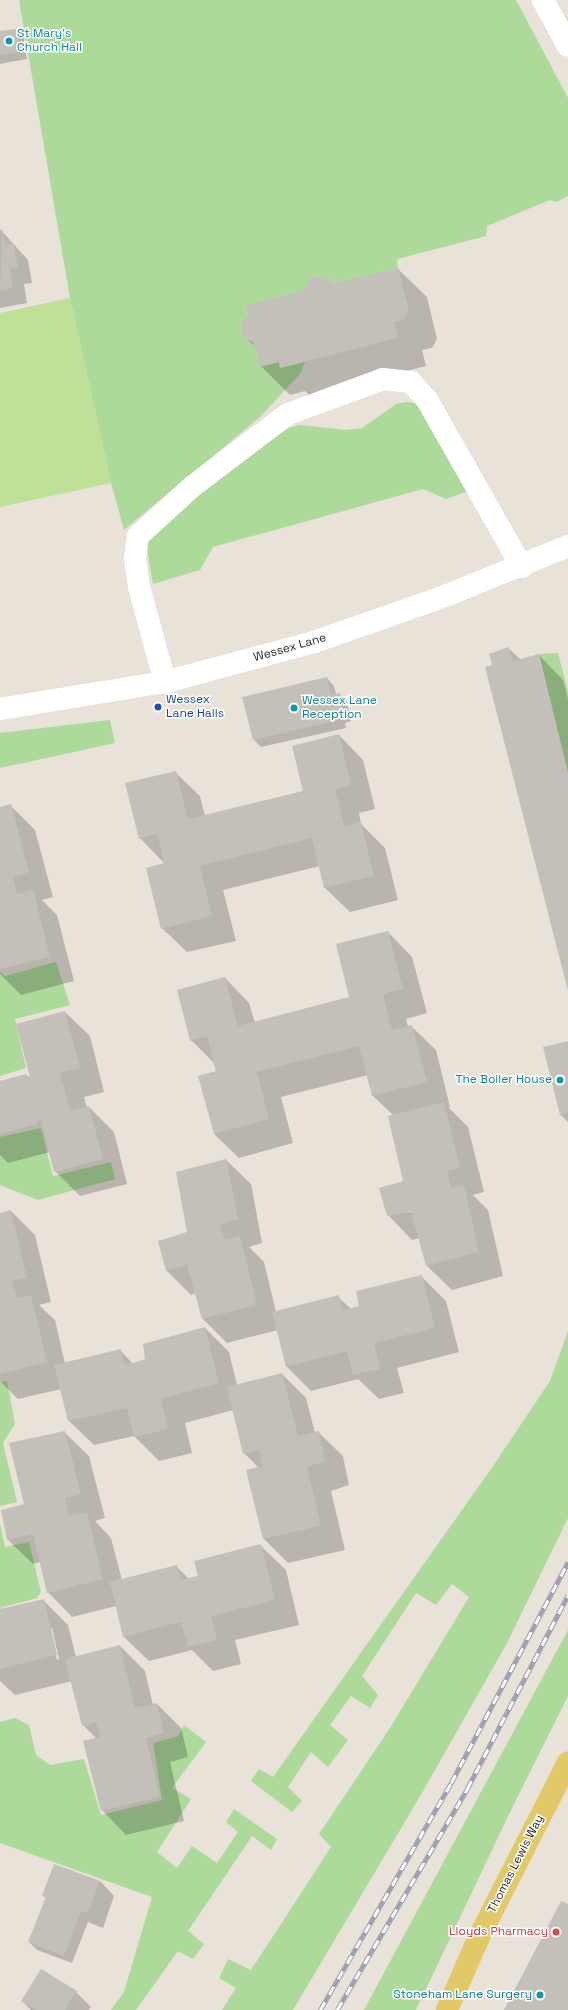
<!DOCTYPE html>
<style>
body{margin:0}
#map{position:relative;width:568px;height:2010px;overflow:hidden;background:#e8e2d9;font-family:"Space Grotesk",sans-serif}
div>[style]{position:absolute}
.green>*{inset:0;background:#add99b}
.pitch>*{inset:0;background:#bee097}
.shadow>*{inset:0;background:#0003}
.building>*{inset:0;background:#c3bfb9}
.minor>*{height:22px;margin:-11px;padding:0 11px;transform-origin:11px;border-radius:11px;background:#fff}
.major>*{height:22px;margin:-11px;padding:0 11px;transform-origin:11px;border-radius:11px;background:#e0c966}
.rail>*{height:4.5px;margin-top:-2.25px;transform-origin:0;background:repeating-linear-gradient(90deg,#fff 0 9px,#9d9faf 0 18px);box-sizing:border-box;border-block:1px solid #9d9faf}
.dots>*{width:11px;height:11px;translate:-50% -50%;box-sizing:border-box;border:2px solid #fff;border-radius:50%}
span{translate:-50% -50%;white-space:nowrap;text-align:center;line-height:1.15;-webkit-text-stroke:3px #fff;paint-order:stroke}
.culture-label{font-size:12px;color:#0d838f}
.left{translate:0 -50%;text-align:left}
.right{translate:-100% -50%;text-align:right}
.street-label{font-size:12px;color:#272727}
.transit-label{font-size:12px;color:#164399}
.health-label{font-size:12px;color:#be3a42}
</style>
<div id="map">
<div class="green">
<i style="clip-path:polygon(19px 0,516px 0,568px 98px,568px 196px,556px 202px,550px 200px,487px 226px,486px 236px,397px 259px,398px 268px,333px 283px,323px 275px,310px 278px,305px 290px,245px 305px,248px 315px,240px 326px,243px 336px,253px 342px,260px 366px,279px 362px,280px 368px,305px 362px,300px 374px,260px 417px,124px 530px,111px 483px,70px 298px)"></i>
<i style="clip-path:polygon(406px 402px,415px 403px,423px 409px,468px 491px,446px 499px,423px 489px,213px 547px,200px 570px,153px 584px,147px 548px,150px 537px,189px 500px,288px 428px,300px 425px,346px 430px,362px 428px,396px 404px)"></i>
<i style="clip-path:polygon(558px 653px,568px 691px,568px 773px,539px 654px)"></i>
<i style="clip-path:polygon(110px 720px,115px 743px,0 768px,0 733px)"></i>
<i style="clip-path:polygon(56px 962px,70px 1005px,15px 1019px,26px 1068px,0 1076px,0 972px,5px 976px)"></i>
<i style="clip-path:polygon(41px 1128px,53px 1176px,111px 1162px,115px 1179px,38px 1200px,0 1185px,0 1137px)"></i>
<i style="clip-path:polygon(568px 1331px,568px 1518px,507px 1643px,422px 1793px,293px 2010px,222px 2010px,236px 1988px,219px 1978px,228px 1959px,251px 1970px,331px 1847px,319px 1834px,390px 1728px,469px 1597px,452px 1584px,436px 1605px,416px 1593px,362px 1676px,378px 1695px,370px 1708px,351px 1696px,330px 1725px,348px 1740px,328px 1767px,311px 1752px,288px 1787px,302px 1801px,292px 1812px,251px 1781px,259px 1769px,273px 1777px,491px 1469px,550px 1381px)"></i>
<i style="clip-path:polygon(7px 1381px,15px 1424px,3px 1443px,17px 1502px,0 1506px,0 1382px)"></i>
<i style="clip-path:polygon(0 1524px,5px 1547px,29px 1542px,41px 1592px,37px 1598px,0 1608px)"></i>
<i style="clip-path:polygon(568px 1630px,568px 1696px,513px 1806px,416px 2010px,364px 2010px)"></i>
<i style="clip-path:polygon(15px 1718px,29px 1725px,36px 1755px,50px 1765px,84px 1759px,101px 1815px,162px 1800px,153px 1743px,178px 1736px,184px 1725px,206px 1742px,172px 1788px,191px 1799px,157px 1852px,177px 1868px,192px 1846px,217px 1863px,238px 1832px,226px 1822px,234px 1809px,277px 1839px,271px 1850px,252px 1836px,188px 1931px,204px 1944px,193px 1959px,178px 1951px,136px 2010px,111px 2010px,124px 1992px,152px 1897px,0 1843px,0 1722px)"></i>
</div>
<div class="pitch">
<i style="clip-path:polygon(70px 298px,111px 483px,0 507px,0 313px)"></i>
</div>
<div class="shadow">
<i style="clip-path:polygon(16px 30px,24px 38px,27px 59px,0 64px,0 32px)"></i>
<i style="clip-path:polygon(0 229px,28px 260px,32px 283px,24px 284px,27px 303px,0 308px)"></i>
<i style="clip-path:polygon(398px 269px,427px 297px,437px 339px,432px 348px,422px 350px,426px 366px,310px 396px,305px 391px,290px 395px,261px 366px,255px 347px,244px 335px,333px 284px)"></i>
<i style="clip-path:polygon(508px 648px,521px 660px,539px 655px,563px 680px,568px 699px,568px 989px,494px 665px)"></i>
<i style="clip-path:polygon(327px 678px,334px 686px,336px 694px,339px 694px,347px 702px,351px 721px,345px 723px,346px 728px,261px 747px,254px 740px)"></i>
<i style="clip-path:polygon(339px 735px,363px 760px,375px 809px,359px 813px,361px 824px,385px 848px,398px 900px,350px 912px,325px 888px,320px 866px,223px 890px,236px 941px,187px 952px,162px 928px,165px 864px,140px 838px,175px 772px,200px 796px,205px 816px,304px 792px)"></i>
<i style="clip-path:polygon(11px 806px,35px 830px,53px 897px,42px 900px,57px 915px,74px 981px,21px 995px,0 974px,0 808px)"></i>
<i style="clip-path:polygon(evenodd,388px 932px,412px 957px,427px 1013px,406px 1019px,408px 1027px,411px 1026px,436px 1050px,450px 1107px,448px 1107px,468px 1127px,484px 1192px,473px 1195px,488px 1210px,503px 1276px,452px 1290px,427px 1266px,420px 1238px,412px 1240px,388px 1215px,405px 1181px,393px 1115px,373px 1096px,368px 1075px,281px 1097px,293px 1143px,239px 1158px,214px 1134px,216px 1065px,191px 1040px,225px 978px,249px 1003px,255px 1023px,351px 998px,388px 932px,416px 1209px,416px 1211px,404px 1213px,409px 1211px,416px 1209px)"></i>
<i style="clip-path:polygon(65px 1012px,90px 1036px,104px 1092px,84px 1097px,87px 1108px,89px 1107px,114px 1132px,127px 1184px,80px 1196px,55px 1171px,50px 1152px,8px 1163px,0 1155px,0 1082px,26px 1075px,31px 1078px)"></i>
<i style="clip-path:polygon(568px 1042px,568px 1122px,561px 1115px,544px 1048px)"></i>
<i style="clip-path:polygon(226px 1160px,251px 1184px,262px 1243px,249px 1247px,264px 1262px,276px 1312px,338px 1297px,351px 1309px,356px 1308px,422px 1277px,446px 1301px,459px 1352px,397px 1368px,404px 1393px,379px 1399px,358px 1379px,311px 1391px,286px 1366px,278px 1330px,227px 1343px,203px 1319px,196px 1293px,191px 1295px,166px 1270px)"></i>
<i style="clip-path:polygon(11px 1211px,35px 1235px,51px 1302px,39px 1305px,55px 1320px,65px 1364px,120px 1350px,133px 1364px,147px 1360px,205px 1328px,229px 1352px,237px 1385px,282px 1374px,306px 1398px,315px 1433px,318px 1432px,343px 1456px,349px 1485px,331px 1491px,345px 1550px,288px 1563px,264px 1539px,259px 1468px,244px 1453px,233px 1410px,185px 1423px,192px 1453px,159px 1461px,134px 1436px,94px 1445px,69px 1421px,61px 1389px,18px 1399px,0 1381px,0 1214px)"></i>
<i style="clip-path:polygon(64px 1432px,89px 1456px,105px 1518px,95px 1521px,111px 1538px,122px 1580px,177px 1567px,189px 1579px,199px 1576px,261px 1546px,286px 1570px,299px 1625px,235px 1640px,241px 1664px,213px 1671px,192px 1650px,149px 1661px,124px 1637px,116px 1606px,72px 1617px,48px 1592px,40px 1562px,33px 1564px,8px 1540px)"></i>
<i style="clip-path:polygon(evenodd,43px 1600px,68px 1625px,76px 1657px,120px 1646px,145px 1671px,153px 1705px,157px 1704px,181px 1728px,188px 1757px,170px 1762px,184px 1821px,126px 1835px,102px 1810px,97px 1739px,83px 1725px,72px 1681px,15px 1695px,0 1681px,0 1610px,43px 1600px,49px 1628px,52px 1628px,59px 1659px,57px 1660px,49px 1628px)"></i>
<i style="clip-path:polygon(100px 1881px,114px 1896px,103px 1928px,88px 1922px,72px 1963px,37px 1950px,29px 1942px,47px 1899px,43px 1896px)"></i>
<i style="clip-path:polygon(76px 1992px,91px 2007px,89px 2010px,31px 2010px,22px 2001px)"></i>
</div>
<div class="building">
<i style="clip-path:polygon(16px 29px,20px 52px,0 55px,0 31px)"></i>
<i style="clip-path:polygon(2px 227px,5px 245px,14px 244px,18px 268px,10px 269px,13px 288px,0 291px)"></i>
<i style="clip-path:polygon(398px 268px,409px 310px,403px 320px,394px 322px,398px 338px,280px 368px,279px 362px,260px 367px,253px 342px,243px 336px,240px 326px,248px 315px,245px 305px,305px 290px,310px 278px,323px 275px,333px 283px)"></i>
<i style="clip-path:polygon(508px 647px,513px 661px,539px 654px,568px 773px,568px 991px,485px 667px,492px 665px,489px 654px)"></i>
<i style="clip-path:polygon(327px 677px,331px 695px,340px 693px,344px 714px,338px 715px,339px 720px,253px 740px,242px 697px)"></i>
<i style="clip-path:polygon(339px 734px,351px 785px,335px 789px,344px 826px,361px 822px,374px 876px,324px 888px,312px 838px,200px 866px,212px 916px,161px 929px,146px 868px,164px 863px,159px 841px,157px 834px,139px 839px,125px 783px,176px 771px,188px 819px,303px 791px,292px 746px)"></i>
<i style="clip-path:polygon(11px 804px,29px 872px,13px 877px,17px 894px,33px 889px,50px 957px,0 969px,0 807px)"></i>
<i style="clip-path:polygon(388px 931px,403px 989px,383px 994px,392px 1030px,412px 1025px,427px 1082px,372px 1096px,359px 1046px,257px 1072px,269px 1119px,214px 1134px,198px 1076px,216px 1071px,207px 1036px,190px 1041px,177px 990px,225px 977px,238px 1026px,349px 997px,336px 944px)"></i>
<i style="clip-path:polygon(65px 1011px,80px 1068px,60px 1073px,65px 1091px,70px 1111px,89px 1106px,103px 1159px,54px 1172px,41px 1120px,37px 1121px,38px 1124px,0 1134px,0 1081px,26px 1074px,27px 1078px,30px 1077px,16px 1024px)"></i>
<i style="clip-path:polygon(568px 1041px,568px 1113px,560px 1115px,543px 1047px)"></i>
<i style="clip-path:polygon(444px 1102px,460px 1168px,447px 1171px,451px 1188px,464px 1185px,479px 1252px,426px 1266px,411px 1211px,387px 1216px,379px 1188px,403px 1181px,388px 1116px)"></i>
<i style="clip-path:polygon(226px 1159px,238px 1219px,221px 1224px,221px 1228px,225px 1240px,240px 1236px,257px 1305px,202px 1319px,187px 1265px,166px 1271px,158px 1241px,187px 1232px,176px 1172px)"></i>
<i style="clip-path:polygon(11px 1210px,27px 1278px,12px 1281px,17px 1298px,31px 1295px,47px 1362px,0 1374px,0 1213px)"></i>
<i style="clip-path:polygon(422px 1275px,435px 1328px,374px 1343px,380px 1369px,353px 1375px,347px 1351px,286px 1367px,272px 1312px,339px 1295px,343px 1310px,356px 1307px,359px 1306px,356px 1291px)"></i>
<i style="clip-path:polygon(205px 1327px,219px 1383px,161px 1399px,168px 1429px,134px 1437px,127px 1408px,68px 1421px,54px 1365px,121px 1349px,124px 1364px,133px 1363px,145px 1359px,143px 1344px)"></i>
<i style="clip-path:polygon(282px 1373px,298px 1436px,319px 1431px,325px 1461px,307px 1467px,321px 1526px,263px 1539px,246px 1470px,263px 1466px,259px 1450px,243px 1454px,227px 1387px)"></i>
<i style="clip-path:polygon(65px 1431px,81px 1494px,65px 1498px,69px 1516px,87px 1512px,103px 1579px,47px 1593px,33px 1534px,7px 1540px,1px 1510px,24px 1504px,9px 1443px)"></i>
<i style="clip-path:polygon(261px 1544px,275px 1600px,211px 1616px,217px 1640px,188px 1647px,181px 1622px,123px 1637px,110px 1582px,177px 1565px,181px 1580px,198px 1576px,194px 1561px)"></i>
<i style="clip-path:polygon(44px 1599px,57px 1655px,0 1669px,0 1609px)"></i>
<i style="clip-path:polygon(120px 1645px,135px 1708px,157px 1703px,164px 1733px,146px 1738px,160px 1797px,101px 1811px,83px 1741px,100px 1737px,99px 1734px,96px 1722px,82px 1726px,65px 1659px)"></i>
<i style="clip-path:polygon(54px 1864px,100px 1881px,88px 1913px,81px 1911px,64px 1956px,28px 1942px,46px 1897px,42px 1896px)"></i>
<i style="clip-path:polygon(561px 1901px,568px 1904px,568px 2010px,504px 2010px)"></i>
<i style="clip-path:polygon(41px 1969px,77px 1991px,65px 2010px,36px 2010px,21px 2001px)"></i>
</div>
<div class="minor">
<i style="left:543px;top:0;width:52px;rotate:61.5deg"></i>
<i style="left:165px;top:682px;width:98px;rotate:-105.3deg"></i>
<i style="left:139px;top:587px;width:28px;rotate:-98deg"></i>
<i style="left:135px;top:559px;width:23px;rotate:-83deg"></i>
<i style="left:138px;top:536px;width:74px;rotate:-42.3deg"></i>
<i style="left:193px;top:486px;width:119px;rotate:-37.2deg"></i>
<i style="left:288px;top:414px;width:101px;rotate:-20.2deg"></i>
<i style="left:383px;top:379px;width:28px;rotate:6deg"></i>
<i style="left:411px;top:382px;width:24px;rotate:48deg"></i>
<i style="left:427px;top:400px;width:192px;rotate:60.4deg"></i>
<i style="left:0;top:709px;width:167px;rotate:-9.3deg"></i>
<i style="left:165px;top:682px;width:154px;rotate:-15deg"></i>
<i style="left:314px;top:642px;width:139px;rotate:-19.3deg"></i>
<i style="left:445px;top:596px;width:133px;rotate:-22.1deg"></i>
</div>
<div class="major">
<i style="left:447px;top:2010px;width:80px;rotate:-66.3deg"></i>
<i style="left:479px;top:1937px;width:196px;rotate:-63deg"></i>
</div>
<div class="rail">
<i style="left:320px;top:2010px;width:262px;rotate:-60deg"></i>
<i style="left:451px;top:1783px;width:250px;rotate:-62.1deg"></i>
<i style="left:337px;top:2010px;width:256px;rotate:-59.5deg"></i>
<i style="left:467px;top:1789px;width:219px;rotate:-62.5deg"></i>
</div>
<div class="dots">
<i style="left:9px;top:41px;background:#0f9aa8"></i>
<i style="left:158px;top:707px;background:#1a4fb4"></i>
<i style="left:294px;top:708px;background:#0f9aa8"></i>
<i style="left:560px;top:1080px;background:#0f9aa8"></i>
<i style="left:556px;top:1932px;background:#e0444e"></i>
<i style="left:540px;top:1995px;background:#0f9aa8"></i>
</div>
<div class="culture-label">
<span class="left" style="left:17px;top:41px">St Mary's<br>Church Hall</span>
<span class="left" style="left:302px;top:708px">Wessex Lane<br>Reception</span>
<span class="right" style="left:552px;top:1080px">The Boiler House</span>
<span class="right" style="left:532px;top:1995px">Stoneham Lane Surgery</span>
</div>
<div class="street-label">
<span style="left:290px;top:648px;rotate:-16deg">Wessex Lane</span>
<span style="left:516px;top:1864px;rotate:-63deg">Thomas Lewis Way</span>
</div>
<div class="transit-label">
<span class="left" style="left:166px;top:707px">Wessex<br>Lane Halls</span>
</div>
<div class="health-label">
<span class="right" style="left:548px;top:1932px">Lloyds Pharmacy</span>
</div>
</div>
